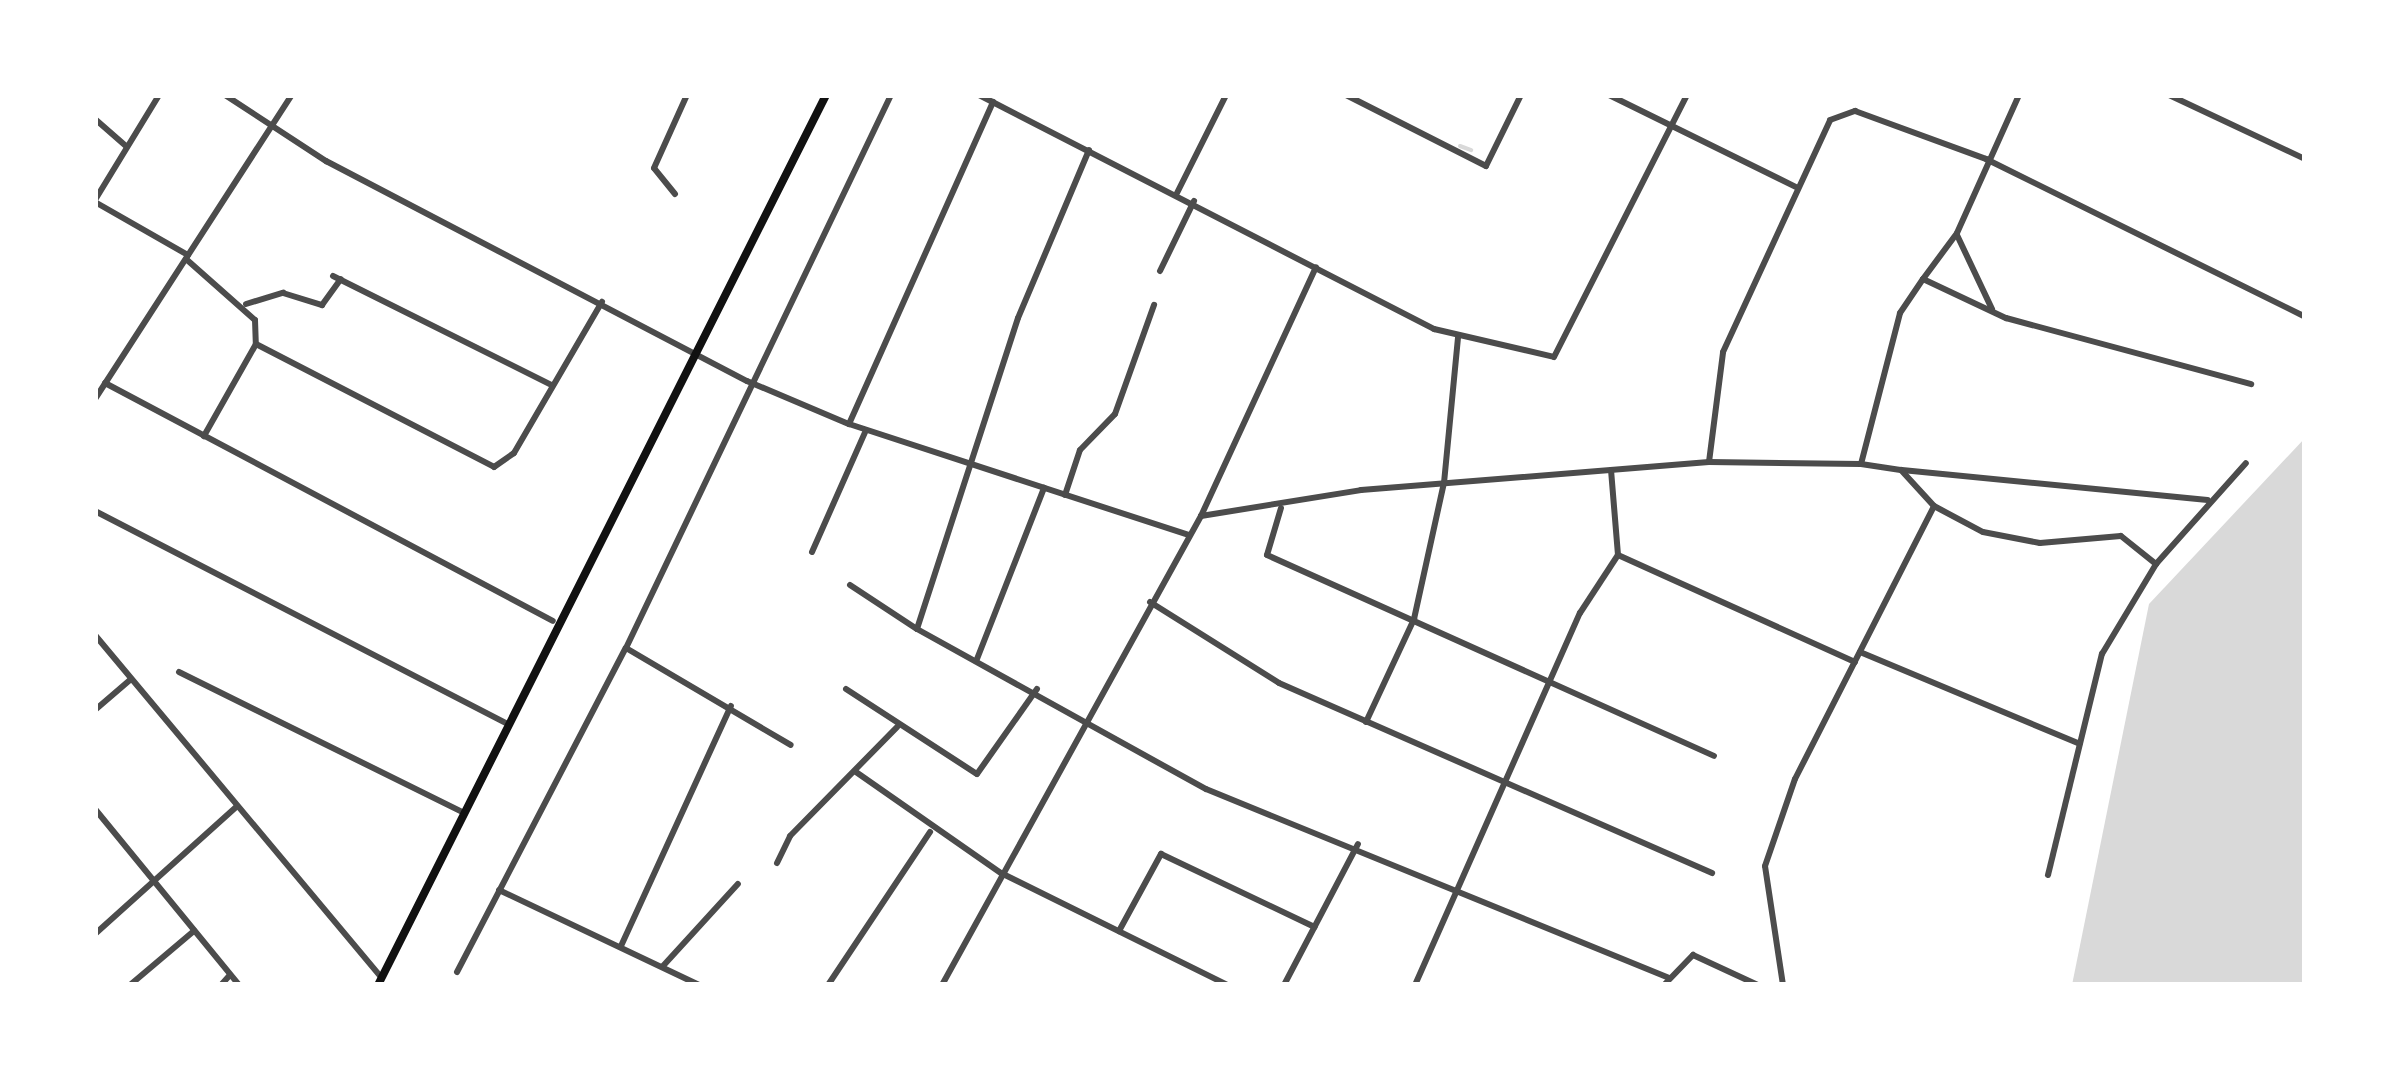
<!DOCTYPE html>
<style>
body{margin:0}
#map{position:relative;width:2400px;height:1080px;overflow:hidden;background:#fff;font-family:"DM Sans",sans-serif}
div>[style]{position:absolute}
.water>*{inset:0;background:#d9d9d9}
.stream>*{height:4px;margin:-2px;padding:0 2px;transform-origin:2px;border-radius:2px;background:#d9d9d9}
.minor>*{height:6px;margin:-3px;padding:0 3px;transform-origin:3px;border-radius:3px;background:#4c4c4c}
.secondary>*{height:8px;margin:-4px;padding:0 4px;transform-origin:4px;border-radius:4px;background:#111}
span{translate:-50% -50%;white-space:nowrap;text-align:center;line-height:1.15;-webkit-text-stroke:10px #fff;paint-order:stroke}
.frame{position:absolute;inset:0;border:98px solid #fff;pointer-events:none}
</style>
<div id="map">
<div class="water">
<i style="clip-path:polygon(2305px 438px,2305px 985px,2072px 985px,2149px 604px)"></i>
</div>
<div class="stream">
<i style="left:1460px;top:146px;width:12px;rotate:20deg"></i>
</div>
<div class="minor">
<i style="left:225px;top:95px;width:121px;rotate:33.2deg"></i>
<i style="left:326px;top:161px;width:475px;rotate:27.6deg"></i>
<i style="left:747px;top:381px;width:111px;rotate:22.9deg"></i>
<i style="left:849px;top:424px;width:358px;rotate:18.1deg"></i>
<i style="left:979px;top:95px;width:512px;rotate:27.22deg"></i>
<i style="left:1434px;top:329px;width:123px;rotate:13.1deg"></i>
<i style="left:1554px;top:357px;width:294px;rotate:-63.1deg"></i>
<i style="left:1346px;top:95px;width:157px;rotate:26.9deg"></i>
<i style="left:1486px;top:166px;width:79px;rotate:-63.8deg"></i>
<i style="left:1609px;top:95px;width:208px;rotate:26.2deg"></i>
<i style="left:2169px;top:95px;width:150px;rotate:25.2deg"></i>
<i style="left:95px;top:119px;width:41px;rotate:41.1deg"></i>
<i style="left:1089px;top:150px;width:182px;rotate:112.9deg"></i>
<i style="left:1018px;top:318px;width:327px;rotate:108deg"></i>
<i style="left:917px;top:629px;width:330px;rotate:29deg"></i>
<i style="left:1206px;top:789px;width:499px;rotate:22.2deg"></i>
<i style="left:1177px;top:193px;width:110px;rotate:-63.4deg"></i>
<i style="left:675px;top:194px;width:33px;rotate:-129deg"></i>
<i style="left:654px;top:168px;width:80px;rotate:-65.7deg"></i>
<i style="left:95px;top:200px;width:123px;rotate:-58.6deg"></i>
<i style="left:95px;top:202px;width:107px;rotate:29.7deg"></i>
<i style="left:1957px;top:235px;width:82px;rotate:64.7deg"></i>
<i style="left:186px;top:259px;width:92px;rotate:41.5deg"></i>
<i style="left:255px;top:320px;width:24px;rotate:88deg"></i>
<i style="left:256px;top:344px;width:106px;rotate:119.5deg"></i>
<i style="left:1160px;top:271px;width:78px;rotate:-64.1deg"></i>
<i style="left:333px;top:276px;width:245px;rotate:26.5deg"></i>
<i style="left:1923px;top:279px;width:57px;rotate:-53.5deg"></i>
<i style="left:1957px;top:233px;width:151px;rotate:-65.8deg"></i>
<i style="left:246px;top:304px;width:39px;rotate:-17deg"></i>
<i style="left:283px;top:293px;width:41px;rotate:17.1deg"></i>
<i style="left:322px;top:305px;width:32px;rotate:-54deg"></i>
<i style="left:256px;top:344px;width:268px;rotate:27.3deg"></i>
<i style="left:494px;top:467px;width:24px;rotate:-35deg"></i>
<i style="left:514px;top:453px;width:175px;rotate:-59.8deg"></i>
<i style="left:105px;top:383px;width:507px;rotate:27.98deg"></i>
<i style="left:95px;top:399px;width:362px;rotate:-57.1deg"></i>
<i style="left:849px;top:424px;width:353px;rotate:-65.9deg"></i>
<i style="left:1709px;top:462px;width:111px;rotate:-82.7deg"></i>
<i style="left:1723px;top:352px;width:255px;rotate:-65.2deg"></i>
<i style="left:1830px;top:120px;width:27px;rotate:-20deg"></i>
<i style="left:1855px;top:111px;width:140px;rotate:20.1deg"></i>
<i style="left:1986px;top:159px;width:356px;rotate:26.3deg"></i>
<i style="left:1861px;top:464px;width:156px;rotate:-75.5deg"></i>
<i style="left:1900px;top:313px;width:41px;rotate:-55.9deg"></i>
<i style="left:1923px;top:279px;width:92px;rotate:25.2deg"></i>
<i style="left:2006px;top:318px;width:254px;rotate:15.1deg"></i>
<i style="left:1902px;top:470px;width:307px;rotate:5.6deg"></i>
<i style="left:1065px;top:495px;width:47px;rotate:-71.6deg"></i>
<i style="left:1080px;top:450px;width:50px;rotate:-45.8deg"></i>
<i style="left:1115px;top:414px;width:116px;rotate:-70.3deg"></i>
<i style="left:1281px;top:508px;width:49px;rotate:106.6deg"></i>
<i style="left:1267px;top:555px;width:490px;rotate:24.2deg"></i>
<i style="left:95px;top:511px;width:462px;rotate:27.3deg"></i>
<i style="left:1201px;top:516px;width:162px;rotate:-9.2deg"></i>
<i style="left:1361px;top:490px;width:349px;rotate:-4.6deg"></i>
<i style="left:1709px;top:462px;width:152px;rotate:0.8deg"></i>
<i style="left:1861px;top:464px;width:40px;rotate:8.5deg"></i>
<i style="left:1901px;top:470px;width:49px;rotate:47.5deg"></i>
<i style="left:1934px;top:506px;width:55px;rotate:28deg"></i>
<i style="left:1983px;top:532px;width:58px;rotate:10.9deg"></i>
<i style="left:2040px;top:543px;width:81px;rotate:-4.9deg"></i>
<i style="left:2121px;top:536px;width:45px;rotate:38.7deg"></i>
<i style="left:812px;top:552px;width:133px;rotate:-66.1deg"></i>
<i style="left:1618px;top:555px;width:260px;rotate:24.3deg"></i>
<i style="left:850px;top:585px;width:80px;rotate:33.3deg"></i>
<i style="left:1150px;top:602px;width:152px;rotate:32.1deg"></i>
<i style="left:1279px;top:683px;width:473px;rotate:23.7deg"></i>
<i style="left:95px;top:635px;width:446px;rotate:50.1deg"></i>
<i style="left:626px;top:648px;width:191px;rotate:30.5deg"></i>
<i style="left:1860px;top:652px;width:238px;rotate:22.7deg"></i>
<i style="left:977px;top:659px;width:184px;rotate:-68.6deg"></i>
<i style="left:179px;top:672px;width:318px;rotate:26.3deg"></i>
<i style="left:846px;top:689px;width:156px;rotate:33deg"></i>
<i style="left:977px;top:774px;width:104px;rotate:-54.8deg"></i>
<i style="left:95px;top:710px;width:46px;rotate:-40.6deg"></i>
<i style="left:1366px;top:722px;width:114px;rotate:-65deg"></i>
<i style="left:1414px;top:619px;width:139px;rotate:-77.6deg"></i>
<i style="left:1444px;top:483px;width:146px;rotate:-84.5deg"></i>
<i style="left:856px;top:772px;width:177px;rotate:34.9deg"></i>
<i style="left:1001px;top:873px;width:253px;rotate:26.3deg"></i>
<i style="left:95px;top:809px;width:227px;rotate:50.7deg"></i>
<i style="left:777px;top:863px;width:30px;rotate:-64deg"></i>
<i style="left:790px;top:836px;width:153px;rotate:-45.5deg"></i>
<i style="left:2048px;top:875px;width:228px;rotate:-76.3deg"></i>
<i style="left:2102px;top:654px;width:105px;rotate:-59deg"></i>
<i style="left:2156px;top:564px;width:135px;rotate:-48.3deg"></i>
<i style="left:499px;top:890px;width:221px;rotate:25.4deg"></i>
<i style="left:1119px;top:931px;width:88px;rotate:-61.4deg"></i>
<i style="left:1161px;top:854px;width:170px;rotate:25.4deg"></i>
<i style="left:95px;top:934px;width:191px;rotate:-42deg"></i>
<i style="left:621px;top:946px;width:264px;rotate:-65.4deg"></i>
<i style="left:663px;top:966px;width:111px;rotate:-47.6deg"></i>
<i style="left:457px;top:972px;width:365px;rotate:-62.5deg"></i>
<i style="left:626px;top:648px;width:613px;rotate:-64.4deg"></i>
<i style="left:130px;top:985px;width:84px;rotate:-40.2deg"></i>
<i style="left:221px;top:985px;width:13px;rotate:-48deg"></i>
<i style="left:828px;top:985px;width:184px;rotate:-56.3deg"></i>
<i style="left:942px;top:985px;width:536px;rotate:-61.09deg"></i>
<i style="left:1201px;top:516px;width:274px;rotate:-65.2deg"></i>
<i style="left:1284px;top:985px;width:159px;rotate:-62.3deg"></i>
<i style="left:1415px;top:985px;width:407px;rotate:-66.1deg"></i>
<i style="left:1580px;top:613px;width:69px;rotate:-56.8deg"></i>
<i style="left:1618px;top:555px;width:85px;rotate:-94.7deg"></i>
<i style="left:1664px;top:985px;width:42px;rotate:-46deg"></i>
<i style="left:1693px;top:955px;width:72px;rotate:24.8deg"></i>
<i style="left:1783px;top:985px;width:120px;rotate:-98.6deg"></i>
<i style="left:1765px;top:866px;width:92px;rotate:-71deg"></i>
<i style="left:1795px;top:779px;width:306px;rotate:-63deg"></i>
</div>
<div class="secondary">
<i style="left:378px;top:985px;width:996px;rotate:-63.28deg"></i>
</div>
<div class="frame"></div>
</div>
